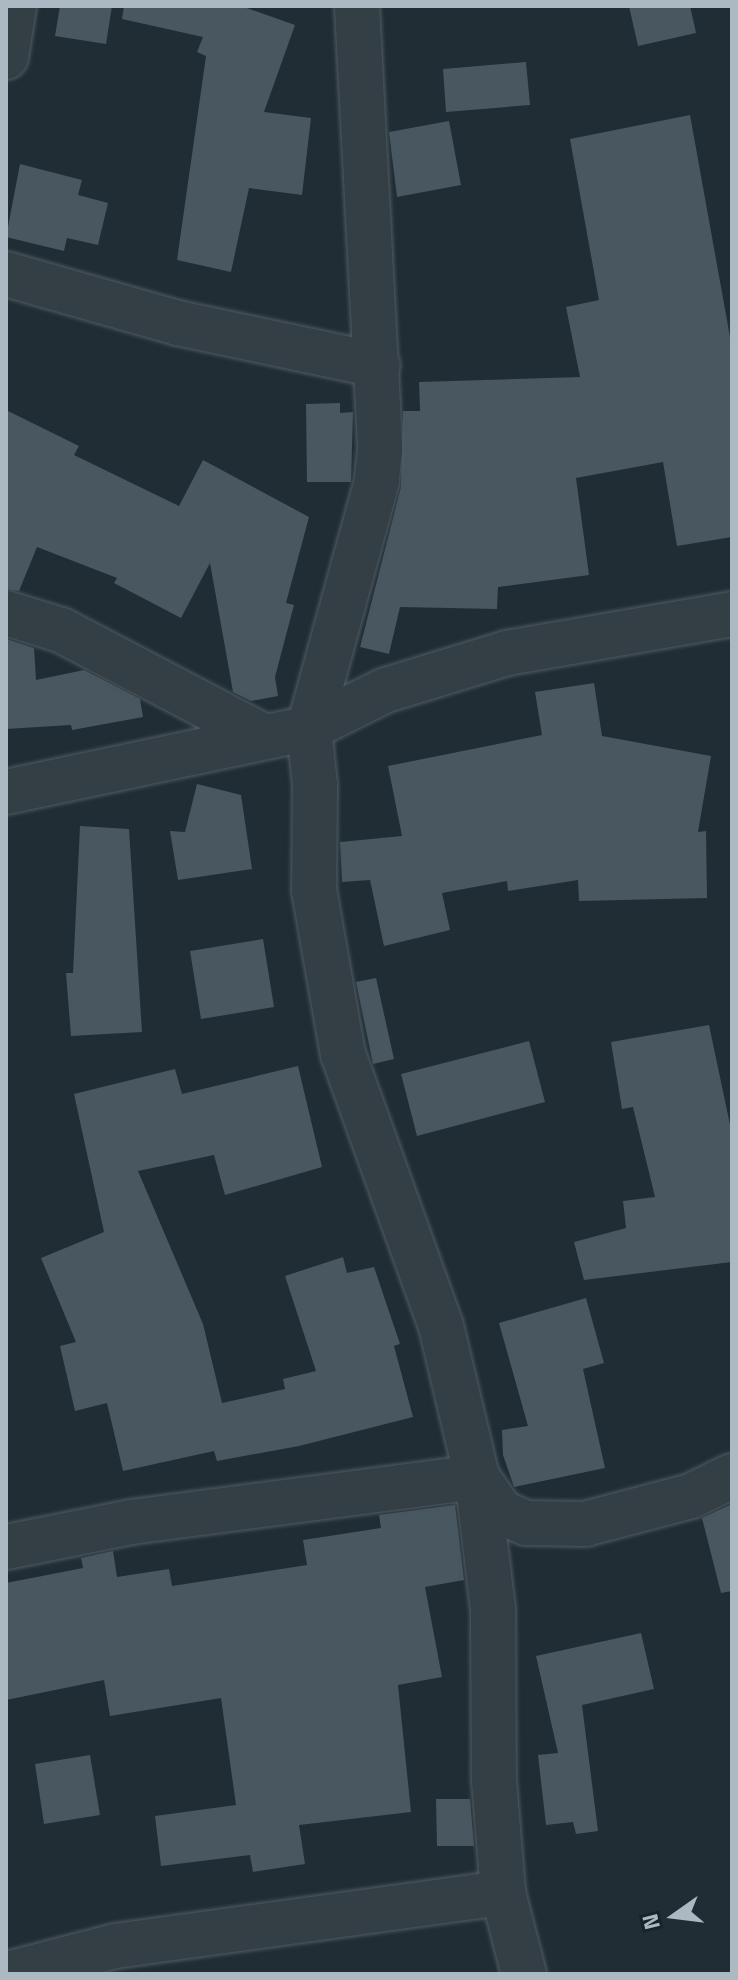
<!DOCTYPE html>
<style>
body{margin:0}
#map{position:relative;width:738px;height:1980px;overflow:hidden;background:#202d34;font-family:"Titillium Web",sans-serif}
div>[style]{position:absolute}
.building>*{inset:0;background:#485760}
.roads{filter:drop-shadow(0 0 2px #505c63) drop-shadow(0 0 2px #505c63)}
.minor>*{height:44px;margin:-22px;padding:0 22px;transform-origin:22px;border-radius:22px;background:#333e45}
span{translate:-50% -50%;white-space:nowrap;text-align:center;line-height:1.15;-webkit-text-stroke:8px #192329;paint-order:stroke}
.frame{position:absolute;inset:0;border:8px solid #adb9c2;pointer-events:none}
.north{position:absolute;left:634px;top:1876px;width:80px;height:80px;-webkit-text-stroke:6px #192329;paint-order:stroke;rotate:256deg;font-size:22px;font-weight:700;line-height:32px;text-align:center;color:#adb9c2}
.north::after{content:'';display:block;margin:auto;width:28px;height:36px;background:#adb9c2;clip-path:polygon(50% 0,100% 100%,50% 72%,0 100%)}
</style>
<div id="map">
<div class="building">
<i style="clip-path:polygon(60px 6px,112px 6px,106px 44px,55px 36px)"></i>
<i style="clip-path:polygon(124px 6px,241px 6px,295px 25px,264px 112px,311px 118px,302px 195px,249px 188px,231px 272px,177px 260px,206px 56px,197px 52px,203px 37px,122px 19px)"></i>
<i style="clip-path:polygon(629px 6px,690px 6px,696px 33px,638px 46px)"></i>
<i style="clip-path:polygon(526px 62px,530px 105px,446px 112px,443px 69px)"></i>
<i style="clip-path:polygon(690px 115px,732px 348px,732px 537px,677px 546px,663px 462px,576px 478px,589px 575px,498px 587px,497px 609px,400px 607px,389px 654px,360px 647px,401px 487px,403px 411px,420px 411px,419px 382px,580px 377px,566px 307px,599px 300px,570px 139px)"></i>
<i style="clip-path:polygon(449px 121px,461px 185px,397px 197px,389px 132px)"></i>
<i style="clip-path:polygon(20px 164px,82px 180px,78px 195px,108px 203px,98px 245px,67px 238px,64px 251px,6px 237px)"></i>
<i style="clip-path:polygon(340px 403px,340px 413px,353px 412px,351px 482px,307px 482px,306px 404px)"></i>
<i style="clip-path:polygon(6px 410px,79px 446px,74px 455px,179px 506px,203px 460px,309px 517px,286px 603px,294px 605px,275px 677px,278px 696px,251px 701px,233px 692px,210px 563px,181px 618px,114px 583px,117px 578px,37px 547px,19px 591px,6px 589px)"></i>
<i style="clip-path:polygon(6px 639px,34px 648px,36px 680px,84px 670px,140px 699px,143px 717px,72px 730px,71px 725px,6px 729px)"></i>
<i style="clip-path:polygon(594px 683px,602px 736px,711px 756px,698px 832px,706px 831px,707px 898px,579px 901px,578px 880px,508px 891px,507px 881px,442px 893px,450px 930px,384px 946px,370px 880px,342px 882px,340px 842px,402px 836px,388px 766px,542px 735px,535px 692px)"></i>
<i style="clip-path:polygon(197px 784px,241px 795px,252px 869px,178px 880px,170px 831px,185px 832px)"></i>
<i style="clip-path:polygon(80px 826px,129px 829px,142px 1032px,71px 1036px,66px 973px,73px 973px)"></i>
<i style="clip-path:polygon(263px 939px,274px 1007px,201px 1019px,190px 951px)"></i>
<i style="clip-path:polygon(376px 978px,394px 1059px,373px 1064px,356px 982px)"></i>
<i style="clip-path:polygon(709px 1025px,732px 1134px,732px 1262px,584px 1280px,574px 1242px,626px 1228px,623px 1201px,655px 1197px,633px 1107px,622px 1109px,611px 1042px)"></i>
<i style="clip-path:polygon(529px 1041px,545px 1102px,417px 1136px,401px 1074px)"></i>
<i style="clip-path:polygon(298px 1066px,322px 1167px,225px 1195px,214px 1155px,138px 1171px,203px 1324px,222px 1403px,285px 1389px,283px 1379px,316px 1371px,285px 1276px,343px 1257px,347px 1273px,374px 1267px,400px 1344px,394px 1346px,413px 1417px,299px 1446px,217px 1461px,214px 1451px,123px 1471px,107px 1403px,75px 1411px,60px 1346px,76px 1342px,41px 1258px,104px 1232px,74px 1094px,175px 1069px,182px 1094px)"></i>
<i style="clip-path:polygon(586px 1298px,604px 1363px,583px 1369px,605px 1468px,514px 1487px,503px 1455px,502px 1430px,528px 1426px,499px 1323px)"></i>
<i style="clip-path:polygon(732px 1504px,732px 1591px,721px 1593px,702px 1518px)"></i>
<i style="clip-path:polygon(455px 1505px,464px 1580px,425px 1587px,442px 1677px,398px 1685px,411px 1812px,299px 1825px,305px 1864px,253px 1872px,250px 1855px,161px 1866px,155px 1816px,236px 1805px,221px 1698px,110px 1716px,104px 1680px,6px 1700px,6px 1583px,83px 1568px,81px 1558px,113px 1551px,117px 1577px,169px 1569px,172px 1586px,307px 1565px,303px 1540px,381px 1528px,379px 1515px)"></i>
<i style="clip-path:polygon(641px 1633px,654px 1689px,582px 1705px,598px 1831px,576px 1834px,573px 1822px,546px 1825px,538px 1755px,558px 1753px,536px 1656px)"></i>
<i style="clip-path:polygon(90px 1755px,100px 1815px,44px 1824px,35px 1764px)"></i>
<i style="clip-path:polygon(436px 1799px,470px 1799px,474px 1846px,437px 1846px)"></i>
</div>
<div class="roads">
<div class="minor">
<i style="left:357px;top:6px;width:445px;rotate:87deg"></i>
<i style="left:380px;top:450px;width:31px;rotate:96deg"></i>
<i style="left:377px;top:481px;width:256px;rotate:105.4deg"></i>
<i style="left:309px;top:728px;width:57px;rotate:84deg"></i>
<i style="left:315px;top:785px;width:105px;rotate:90.5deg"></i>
<i style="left:314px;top:890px;width:167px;rotate:80deg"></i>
<i style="left:343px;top:1054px;width:289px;rotate:70.2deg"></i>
<i style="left:441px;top:1326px;width:155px;rotate:76.6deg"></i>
<i style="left:477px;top:1477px;width:133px;rotate:83.1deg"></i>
<i style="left:493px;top:1609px;width:171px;rotate:89.7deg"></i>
<i style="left:494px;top:1780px;width:113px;rotate:85.4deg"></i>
<i style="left:503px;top:1893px;width:84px;rotate:75.5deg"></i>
<i style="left:6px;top:57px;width:52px;rotate:-81.1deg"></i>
<i style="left:6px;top:274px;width:179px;rotate:15.9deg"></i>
<i style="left:178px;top:323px;width:204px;rotate:11.9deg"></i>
<i style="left:6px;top:613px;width:58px;rotate:17.2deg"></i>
<i style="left:61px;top:630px;width:230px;rotate:27.7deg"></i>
<i style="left:6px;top:792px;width:310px;rotate:-11.9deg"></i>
<i style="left:309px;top:728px;width:86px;rotate:-26.3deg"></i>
<i style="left:386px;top:690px;width:127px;rotate:-17deg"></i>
<i style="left:507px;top:653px;width:228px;rotate:-9.8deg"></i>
<i style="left:6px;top:1547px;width:127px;rotate:-11.3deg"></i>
<i style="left:131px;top:1522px;width:349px;rotate:-7.4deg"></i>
<i style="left:477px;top:1477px;width:42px;rotate:55.6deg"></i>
<i style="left:501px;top:1512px;width:27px;rotate:24deg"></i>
<i style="left:526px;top:1523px;width:59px;rotate:1deg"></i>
<i style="left:585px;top:1524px;width:110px;rotate:-14.8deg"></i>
<i style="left:691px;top:1496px;width:46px;rotate:-26deg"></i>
<i style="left:7px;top:1974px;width:112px;rotate:-14.5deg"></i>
<i style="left:115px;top:1946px;width:392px;rotate:-7.8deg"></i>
</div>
</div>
<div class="frame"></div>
<div class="north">N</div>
</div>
